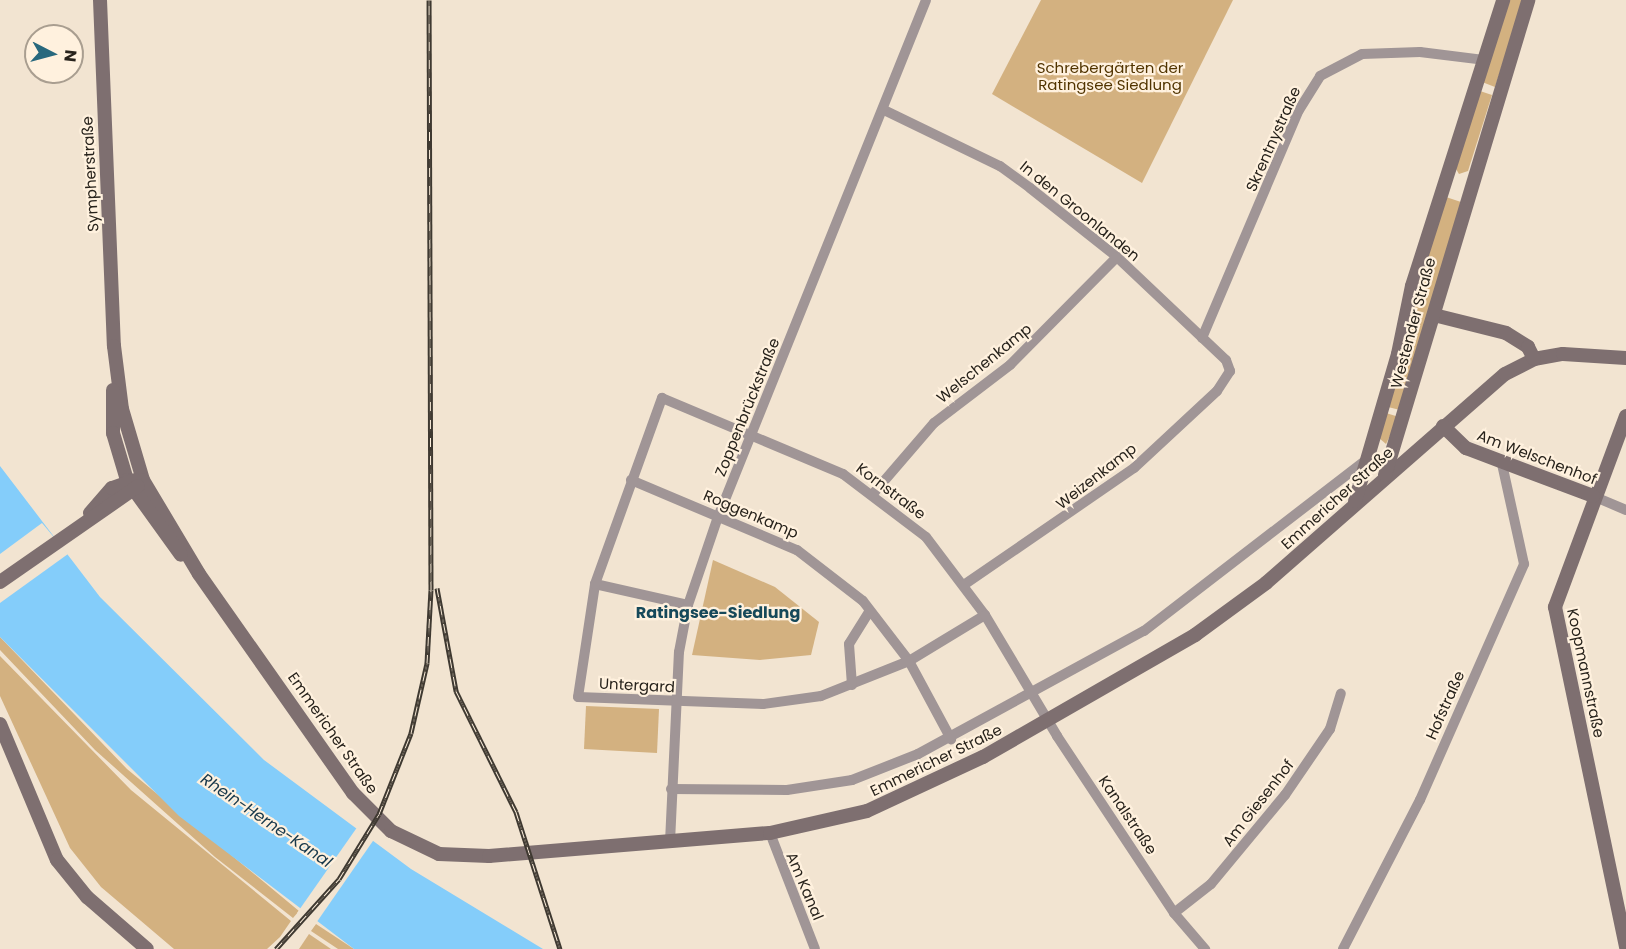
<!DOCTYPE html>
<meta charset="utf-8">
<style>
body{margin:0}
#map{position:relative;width:1626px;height:949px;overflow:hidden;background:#f2e4d1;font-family:Poppins,sans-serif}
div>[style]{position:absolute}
.green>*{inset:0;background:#d3b180}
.water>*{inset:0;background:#84cdfa}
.pier>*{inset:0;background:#f2e4d1}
.street>*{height:10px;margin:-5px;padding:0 5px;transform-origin:5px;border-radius:5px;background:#a09596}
.secondary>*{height:14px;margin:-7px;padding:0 7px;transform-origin:7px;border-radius:7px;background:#7e6f70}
.rail>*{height:5px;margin-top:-2.5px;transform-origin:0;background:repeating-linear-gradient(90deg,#fff1de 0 9px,#3f3931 0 18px);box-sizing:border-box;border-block:2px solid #3f3931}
span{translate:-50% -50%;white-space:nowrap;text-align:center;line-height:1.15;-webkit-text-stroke:4.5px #fff1de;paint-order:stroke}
.park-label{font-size:15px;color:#513400}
.street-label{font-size:15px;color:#27221b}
.neighbourhood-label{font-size:16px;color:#16495a;font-weight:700}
.water-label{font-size:16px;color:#17384b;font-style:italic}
.north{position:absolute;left:24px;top:24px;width:60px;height:60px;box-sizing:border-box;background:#fff1de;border:2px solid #a99e90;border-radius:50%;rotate:96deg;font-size:16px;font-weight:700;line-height:24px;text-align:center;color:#27221b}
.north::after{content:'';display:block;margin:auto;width:21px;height:27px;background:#28687d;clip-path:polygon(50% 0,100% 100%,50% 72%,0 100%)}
</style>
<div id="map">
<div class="green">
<i style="clip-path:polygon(1041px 0,1233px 0,1142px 183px,992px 94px)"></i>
<i style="clip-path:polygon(1508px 0,1523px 0,1495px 87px,1482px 82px)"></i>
<i style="clip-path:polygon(1480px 91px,1492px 95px,1468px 171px,1459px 174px,1456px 169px)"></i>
<i style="clip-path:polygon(1443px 196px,1461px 202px,1400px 410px,1388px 407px)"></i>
<i style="clip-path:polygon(1386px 413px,1399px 417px,1386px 444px,1379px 438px)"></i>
<i style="clip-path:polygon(713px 560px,775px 587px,819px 622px,811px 655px,760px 660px,692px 655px)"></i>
<i style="clip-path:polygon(0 637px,127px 769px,299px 911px,293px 918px,215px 857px,95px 750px,0 650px)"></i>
<i style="clip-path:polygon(0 656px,131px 790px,291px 921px,280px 937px,267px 949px,174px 949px,101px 887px,70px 848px,0 696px)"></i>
<i style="clip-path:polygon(586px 706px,659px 709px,657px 753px,584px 749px)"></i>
<i style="clip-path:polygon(316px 924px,354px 949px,338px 949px,311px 931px)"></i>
<i style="clip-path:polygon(309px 934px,331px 949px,299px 949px)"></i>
</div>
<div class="water">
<i style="clip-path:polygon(0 466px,100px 597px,264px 760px,411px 869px,543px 949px,354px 949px,179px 816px,0 637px)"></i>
</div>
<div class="pier">
<i style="clip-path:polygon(42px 523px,68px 554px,0 603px,0 554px)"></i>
<i style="clip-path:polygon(358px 826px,375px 838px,314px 926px,297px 913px)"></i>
</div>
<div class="street">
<i style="left:884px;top:110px;width:129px;rotate:25.8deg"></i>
<i style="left:1000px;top:166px;width:37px;rotate:36deg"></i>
<i style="left:1030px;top:188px;width:111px;rotate:38.4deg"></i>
<i style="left:1117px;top:257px;width:150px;rotate:43.4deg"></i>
<i style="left:1226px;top:360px;width:12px;rotate:70deg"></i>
<i style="left:1230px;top:371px;width:24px;rotate:123deg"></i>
<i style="left:1217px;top:391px;width:113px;rotate:137.1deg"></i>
<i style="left:1134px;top:468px;width:206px;rotate:145.5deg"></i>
<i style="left:1202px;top:338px;width:248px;rotate:-67deg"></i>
<i style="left:1299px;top:110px;width:40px;rotate:-58deg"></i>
<i style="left:1320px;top:76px;width:47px;rotate:-27.6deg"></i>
<i style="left:1362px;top:54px;width:58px;rotate:-2deg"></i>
<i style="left:1420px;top:52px;width:64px;rotate:7.1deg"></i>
<i style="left:631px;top:480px;width:180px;rotate:22.9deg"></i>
<i style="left:797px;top:550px;width:83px;rotate:37.7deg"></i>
<i style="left:863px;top:601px;width:76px;rotate:52.5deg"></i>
<i style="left:909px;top:661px;width:89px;rotate:61.7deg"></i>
<i style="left:872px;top:495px;width:95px;rotate:-49.3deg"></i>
<i style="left:934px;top:423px;width:96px;rotate:-37.3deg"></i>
<i style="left:1010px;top:365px;width:152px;rotate:-45.3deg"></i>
<i style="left:1593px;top:496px;width:36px;rotate:23deg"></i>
<i style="left:595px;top:584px;width:95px;rotate:12.7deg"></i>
<i style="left:985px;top:615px;width:89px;rotate:148.8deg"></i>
<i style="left:909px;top:661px;width:95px;rotate:158.3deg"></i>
<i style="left:821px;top:696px;width:59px;rotate:172.1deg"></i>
<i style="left:763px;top:704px;width:185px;rotate:-177.8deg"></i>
<i style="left:578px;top:697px;width:114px;rotate:-81.4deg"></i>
<i style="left:595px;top:584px;width:198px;rotate:-70.2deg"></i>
<i style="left:662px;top:398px;width:196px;rotate:22.8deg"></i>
<i style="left:843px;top:474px;width:104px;rotate:37.2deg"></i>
<i style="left:926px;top:537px;width:98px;rotate:52.9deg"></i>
<i style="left:985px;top:615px;width:141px;rotate:59.2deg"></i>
<i style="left:1057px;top:736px;width:212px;rotate:56.5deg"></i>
<i style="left:1174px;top:913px;width:48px;rotate:49.3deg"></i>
<i style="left:852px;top:685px;width:41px;rotate:-94.2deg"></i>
<i style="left:849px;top:644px;width:39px;rotate:-58deg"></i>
<i style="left:671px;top:789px;width:116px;rotate:0.5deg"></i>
<i style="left:787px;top:790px;width:66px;rotate:-8.7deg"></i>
<i style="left:852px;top:780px;width:71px;rotate:-21.5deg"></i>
<i style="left:918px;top:754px;width:257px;rotate:-28.6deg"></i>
<i style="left:1144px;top:631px;width:282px;rotate:-37.6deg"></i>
<i style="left:770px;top:833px;width:124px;rotate:68.8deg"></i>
<i style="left:670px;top:842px;width:190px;rotate:-87.3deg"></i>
<i style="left:679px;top:652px;width:48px;rotate:-79.2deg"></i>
<i style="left:688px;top:605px;width:93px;rotate:-71.2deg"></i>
<i style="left:718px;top:517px;width:557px;rotate:-68.08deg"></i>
<i style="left:1174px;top:913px;width:47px;rotate:-38.1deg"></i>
<i style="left:1211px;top:884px;width:116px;rotate:-50.3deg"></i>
<i style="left:1285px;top:795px;width:80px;rotate:-55.7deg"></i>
<i style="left:1330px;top:729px;width:37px;rotate:-73deg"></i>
<i style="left:1343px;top:949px;width:168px;rotate:-62.7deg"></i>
<i style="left:1420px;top:800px;width:258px;rotate:-66.2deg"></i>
<i style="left:1524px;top:564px;width:102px;rotate:-102.4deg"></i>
</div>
<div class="secondary">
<i style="left:100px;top:0;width:346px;rotate:87.7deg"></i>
<i style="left:114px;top:346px;width:64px;rotate:82.8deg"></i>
<i style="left:122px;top:409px;width:74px;rotate:73.5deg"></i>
<i style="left:143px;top:480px;width:109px;rotate:59.2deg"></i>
<i style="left:199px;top:574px;width:268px;rotate:54.9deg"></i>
<i style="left:353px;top:793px;width:54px;rotate:45deg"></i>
<i style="left:391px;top:831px;width:53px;rotate:25.6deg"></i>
<i style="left:439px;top:854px;width:50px;rotate:2.3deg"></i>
<i style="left:489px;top:856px;width:282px;rotate:-4.7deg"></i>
<i style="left:770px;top:833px;width:99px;rotate:-12.8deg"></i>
<i style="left:867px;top:811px;width:128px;rotate:-25deg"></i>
<i style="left:983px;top:757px;width:245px;rotate:-29.9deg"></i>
<i style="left:1195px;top:635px;width:88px;rotate:-36.2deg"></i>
<i style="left:1266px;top:583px;width:317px;rotate:-41.2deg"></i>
<i style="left:1505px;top:374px;width:33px;rotate:-27deg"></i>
<i style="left:1534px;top:359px;width:29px;rotate:-10deg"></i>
<i style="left:1563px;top:354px;width:63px;rotate:3.6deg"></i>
<i style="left:1434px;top:315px;width:74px;rotate:14deg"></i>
<i style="left:1506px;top:333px;width:26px;rotate:32deg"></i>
<i style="left:1528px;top:347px;width:13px;rotate:63deg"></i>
<i style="left:113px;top:390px;width:43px;rotate:90deg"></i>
<i style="left:113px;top:433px;width:49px;rotate:73.4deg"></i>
<i style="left:127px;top:480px;width:92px;rotate:54.2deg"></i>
<i style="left:1626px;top:416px;width:204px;rotate:110.4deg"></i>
<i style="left:1555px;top:607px;width:347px;rotate:78.2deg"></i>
<i style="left:1443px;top:426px;width:32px;rotate:44deg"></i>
<i style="left:1466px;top:448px;width:136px;rotate:20.7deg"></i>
<i style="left:1385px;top:475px;width:496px;rotate:-73.2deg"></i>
<i style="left:1355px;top:501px;width:153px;rotate:-73.7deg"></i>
<i style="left:1398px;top:354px;width:69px;rotate:-78.4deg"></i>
<i style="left:1412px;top:286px;width:300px;rotate:-72.3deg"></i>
<i style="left:90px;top:513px;width:33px;rotate:-49deg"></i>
<i style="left:112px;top:488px;width:24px;rotate:-19deg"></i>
<i style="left:0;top:582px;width:168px;rotate:-34.8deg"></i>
<i style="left:0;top:724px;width:147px;rotate:67.3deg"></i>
<i style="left:57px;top:860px;width:48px;rotate:51deg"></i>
<i style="left:87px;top:897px;width:79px;rotate:40.9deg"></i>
</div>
<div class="rail">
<i style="left:437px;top:588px;width:105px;rotate:79.5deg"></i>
<i style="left:456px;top:691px;width:135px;rotate:63.6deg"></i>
<i style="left:516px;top:812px;width:144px;rotate:72.2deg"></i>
<i style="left:276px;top:949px;width:94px;rotate:-48deg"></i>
<i style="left:339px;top:879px;width:76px;rotate:-58.4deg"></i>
<i style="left:379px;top:814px;width:87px;rotate:-68.4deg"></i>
<i style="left:411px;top:733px;width:72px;rotate:-77.1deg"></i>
<i style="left:427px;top:663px;width:73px;rotate:-86.9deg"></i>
<i style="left:431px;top:590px;width:590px;rotate:-90.19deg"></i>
</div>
<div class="park-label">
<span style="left:1110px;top:76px">Schrebergärten der<br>Ratingsee Siedlung</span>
</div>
<div class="street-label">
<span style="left:1273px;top:139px;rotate:-66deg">Skrentnystraße</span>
<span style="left:90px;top:174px;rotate:-93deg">Sympherstraße</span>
<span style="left:1080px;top:211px;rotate:39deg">In den Groonlanden</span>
<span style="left:1413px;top:323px;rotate:-75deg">Westender Straße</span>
<span style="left:984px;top:363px;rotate:-39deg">Welschenkamp</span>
<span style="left:747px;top:407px;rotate:-68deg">Zoppenbrückstraße</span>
<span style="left:1537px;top:457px;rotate:21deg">Am Welschenhof</span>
<span style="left:1096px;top:476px;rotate:-38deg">Weizenkamp</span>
<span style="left:891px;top:491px;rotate:37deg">Kornstraße</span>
<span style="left:1337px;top:498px;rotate:-42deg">Emmericher Straße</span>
<span style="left:751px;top:514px;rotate:23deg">Roggenkamp</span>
<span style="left:1586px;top:673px;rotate:78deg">Koopmannstraße</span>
<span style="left:637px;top:685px;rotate:3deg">Untergard</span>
<span style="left:1445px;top:705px;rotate:-66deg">Hofstraße</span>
<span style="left:333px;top:733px;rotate:55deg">Emmericher Straße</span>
<span style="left:936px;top:760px;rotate:-26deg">Emmericher Straße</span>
<span style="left:1258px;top:803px;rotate:-52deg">Am Giesenhof</span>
<span style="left:1128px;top:815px;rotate:56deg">Kanalstraße</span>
<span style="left:805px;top:886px;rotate:67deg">Am Kanal</span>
</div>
<div class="neighbourhood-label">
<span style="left:718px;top:613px">Ratingsee-Siedlung</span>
</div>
<div class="water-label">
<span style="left:266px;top:821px;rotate:34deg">Rhein-Herne-Kanal</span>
</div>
<div class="north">N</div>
</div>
